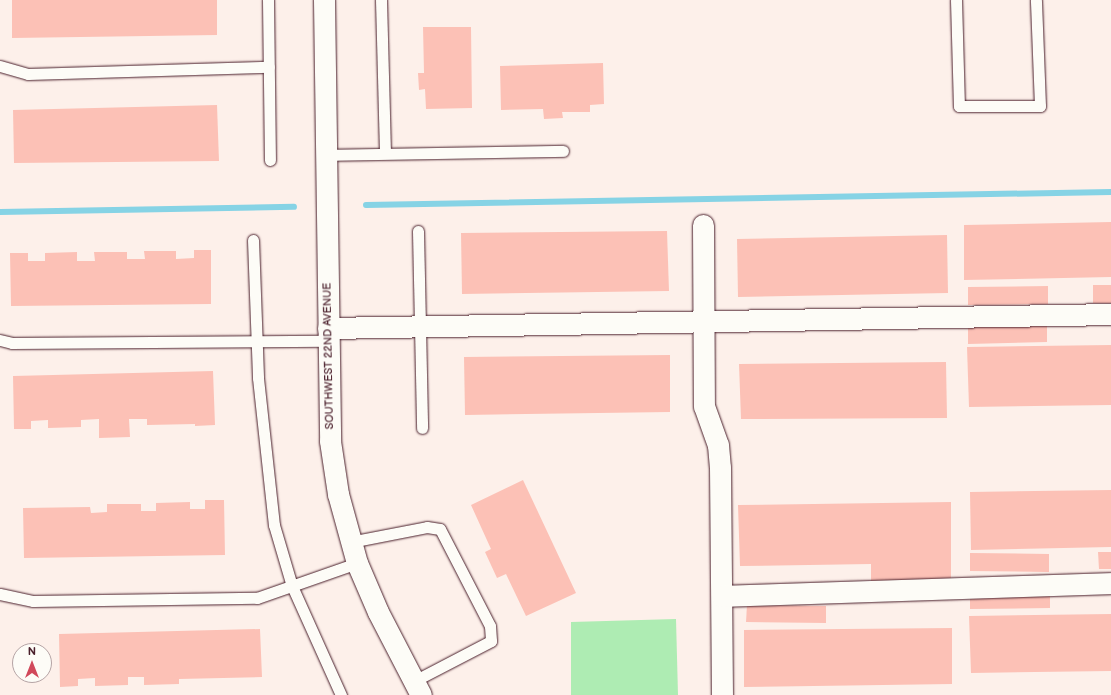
<!DOCTYPE html>
<style>
body{margin:0}
#map{position:relative;width:1111px;height:695px;overflow:hidden;background:#fdf0ea;font-family:"Balsamiq Sans",sans-serif}
div>[style]{position:absolute}
.green>*{inset:0;background:#aeecb3}
.stream>*{height:6px;margin:-3px;padding:0 3px;transform-origin:3px;border-radius:3px;background:#86d3e5}
.building>*{inset:0;background:#fcc1b6}
.roads{filter:drop-shadow(0 0 1px #4a1f2b) drop-shadow(0 0 1px #4a1f2b)}
.lane>*{height:11px;margin:-5.5px;padding:0 5.5px;transform-origin:5.5px;border-radius:5.5px;background:#fdfcf7}
.street>*{height:21px;margin:-10.5px;padding:0 10.5px;transform-origin:10.5px;border-radius:10.5px;background:#fdfcf7}
span{translate:-50% -50%;white-space:nowrap;text-align:center;line-height:1.15;-webkit-text-stroke:3px #fdfcf7;paint-order:stroke}
.street-label{font-size:11px;color:#4a1f2b}
.north{position:absolute;left:12px;top:643px;width:40px;height:40px;box-sizing:border-box;background:#fdfcf7;border:1px solid #b5a4a5;border-radius:50%;rotate:0deg;font-size:11px;font-weight:700;line-height:16px;text-align:center;color:#4a1f2b}
.north::after{content:'';display:block;margin:auto;width:14px;height:18px;background:#d1495b;clip-path:polygon(50% 0,100% 100%,50% 72%,0 100%)}
</style>
<div id="map">
<div class="green">
<i style="clip-path:polygon(676px 619px,678px 695px,571px 695px,571px 622px)"></i>
</div>
<div class="stream">
<i style="left:366px;top:205px;width:745px;rotate:-1deg"></i>
<i style="left:0;top:212px;width:294px;rotate:-1deg"></i>
</div>
<div class="building">
<i style="clip-path:polygon(12px 0,217px 0,217px 35px,12px 38px)"></i>
<i style="clip-path:polygon(423px 27px,471px 27px,472px 108px,426px 109px,425px 89px,419px 90px,418px 73px,424px 73px)"></i>
<i style="clip-path:polygon(603px 63px,604px 104px,590px 105px,590px 112px,562px 112px,563px 118px,544px 119px,543px 109px,501px 110px,500px 66px)"></i>
<i style="clip-path:polygon(217px 105px,219px 161px,14px 163px,13px 110px)"></i>
<i style="clip-path:polygon(1111px 222px,1111px 277px,964px 280px,964px 225px)"></i>
<i style="clip-path:polygon(667px 231px,669px 291px,462px 294px,461px 233px)"></i>
<i style="clip-path:polygon(947px 235px,948px 293px,738px 297px,737px 239px)"></i>
<i style="clip-path:polygon(194px 250px,211px 250px,211px 304px,11px 306px,10px 253px,28px 253px,28px 261px,45px 261px,45px 253px,77px 252px,77px 261px,95px 261px,94px 252px,127px 252px,127px 259px,145px 259px,144px 251px,176px 251px,176px 259px,194px 258px)"></i>
<i style="clip-path:polygon(1093px 285px,1111px 285px,1111px 303px,1093px 303px)"></i>
<i style="clip-path:polygon(1048px 286px,1048px 304px,968px 305px,968px 287px)"></i>
<i style="clip-path:polygon(1047px 325px,1047px 342px,968px 344px,968px 326px)"></i>
<i style="clip-path:polygon(1111px 345px,1111px 405px,969px 407px,967px 347px)"></i>
<i style="clip-path:polygon(670px 355px,670px 412px,465px 415px,464px 357px)"></i>
<i style="clip-path:polygon(946px 362px,947px 418px,741px 419px,739px 364px)"></i>
<i style="clip-path:polygon(213px 371px,215px 425px,195px 426px,195px 424px,147px 425px,147px 419px,129px 419px,130px 437px,99px 438px,99px 419px,81px 420px,81px 427px,48px 428px,48px 420px,31px 421px,31px 429px,14px 429px,13px 376px)"></i>
<i style="clip-path:polygon(523px 480px,576px 593px,526px 616px,506px 574px,497px 578px,485px 552px,491px 549px,471px 505px)"></i>
<i style="clip-path:polygon(1111px 490px,1111px 547px,971px 550px,970px 492px)"></i>
<i style="clip-path:polygon(205px 500px,224px 500px,225px 555px,24px 558px,23px 508px,90px 507px,91px 513px,107px 512px,107px 504px,141px 504px,141px 511px,156px 511px,156px 503px,190px 502px,190px 509px,205px 509px)"></i>
<i style="clip-path:polygon(951px 502px,951px 581px,871px 582px,871px 564px,740px 566px,738px 505px)"></i>
<i style="clip-path:polygon(1098px 552px,1111px 552px,1111px 569px,1099px 569px)"></i>
<i style="clip-path:polygon(970px 553px,1049px 554px,1049px 572px,970px 571px)"></i>
<i style="clip-path:polygon(1050px 591px,1050px 608px,970px 609px,970px 592px)"></i>
<i style="clip-path:polygon(747px 605px,826px 606px,826px 623px,746px 622px)"></i>
<i style="clip-path:polygon(1111px 614px,1111px 671px,971px 673px,969px 616px)"></i>
<i style="clip-path:polygon(952px 628px,952px 684px,744px 687px,744px 630px)"></i>
<i style="clip-path:polygon(260px 629px,262px 677px,179px 679px,179px 684px,144px 685px,144px 677px,128px 677px,128px 685px,95px 686px,95px 678px,78px 679px,78px 686px,60px 687px,59px 634px)"></i>
</div>
<div class="roads">
<div class="lane">
<i style="left:268px;top:0;width:160px;rotate:89.3deg"></i>
<i style="left:381px;top:0;width:153px;rotate:88.5deg"></i>
<i style="left:956px;top:0;width:106px;rotate:88.4deg"></i>
<i style="left:959px;top:106px;width:81px"></i>
<i style="left:1040px;top:106px;width:106px;rotate:-92.2deg"></i>
<i style="left:0;top:66px;width:29px;rotate:16deg"></i>
<i style="left:28px;top:74px;width:241px;rotate:-1.7deg"></i>
<i style="left:325px;top:155px;width:238px;rotate:-1deg"></i>
<i style="left:418px;top:231px;width:197px;rotate:88.8deg"></i>
<i style="left:253px;top:240px;width:138px;rotate:87.9deg"></i>
<i style="left:258px;top:378px;width:148px;rotate:83.8deg"></i>
<i style="left:274px;top:525px;width:64px;rotate:73.6deg"></i>
<i style="left:292px;top:586px;width:120px;rotate:65.8deg"></i>
<i style="left:0;top:340px;width:12px;rotate:14deg"></i>
<i style="left:12px;top:343px;width:316px;rotate:-0.4deg"></i>
<i style="left:350px;top:542px;width:78px;rotate:-11deg"></i>
<i style="left:427px;top:527px;width:13px;rotate:9deg"></i>
<i style="left:440px;top:529px;width:109px;rotate:62.7deg"></i>
<i style="left:490px;top:626px;width:15px;rotate:86deg"></i>
<i style="left:491px;top:641px;width:87px;rotate:152.5deg"></i>
<i style="left:0;top:594px;width:34px;rotate:12deg"></i>
<i style="left:33px;top:601px;width:224px;rotate:-0.8deg"></i>
<i style="left:257px;top:598px;width:106px;rotate:-19.3deg"></i>
</div>
<div class="street">
<i style="left:324px;top:0;width:441px;rotate:89.2deg"></i>
<i style="left:330px;top:441px;width:54px;rotate:81.4deg"></i>
<i style="left:338px;top:494px;width:72px;rotate:74.6deg"></i>
<i style="left:357px;top:563px;width:53px;rotate:66.8deg"></i>
<i style="left:378px;top:612px;width:93px;rotate:62.6deg"></i>
<i style="left:703px;top:225px;width:181px;rotate:89.7deg"></i>
<i style="left:704px;top:406px;width:41px;rotate:70.3deg"></i>
<i style="left:718px;top:445px;width:22px;rotate:85deg"></i>
<i style="left:720px;top:467px;width:228px;rotate:89.5deg"></i>
<i style="left:328px;top:328px;width:783px;rotate:-1.02deg"></i>
<i style="left:722px;top:596px;width:389px;rotate:-1.9deg"></i>
</div>
</div>
<div class="street-label">
<span style="left:329px;top:356px;rotate:-91deg">SOUTHWEST 22ND AVENUE</span>
</div>
<div class="north">N</div>
</div>
